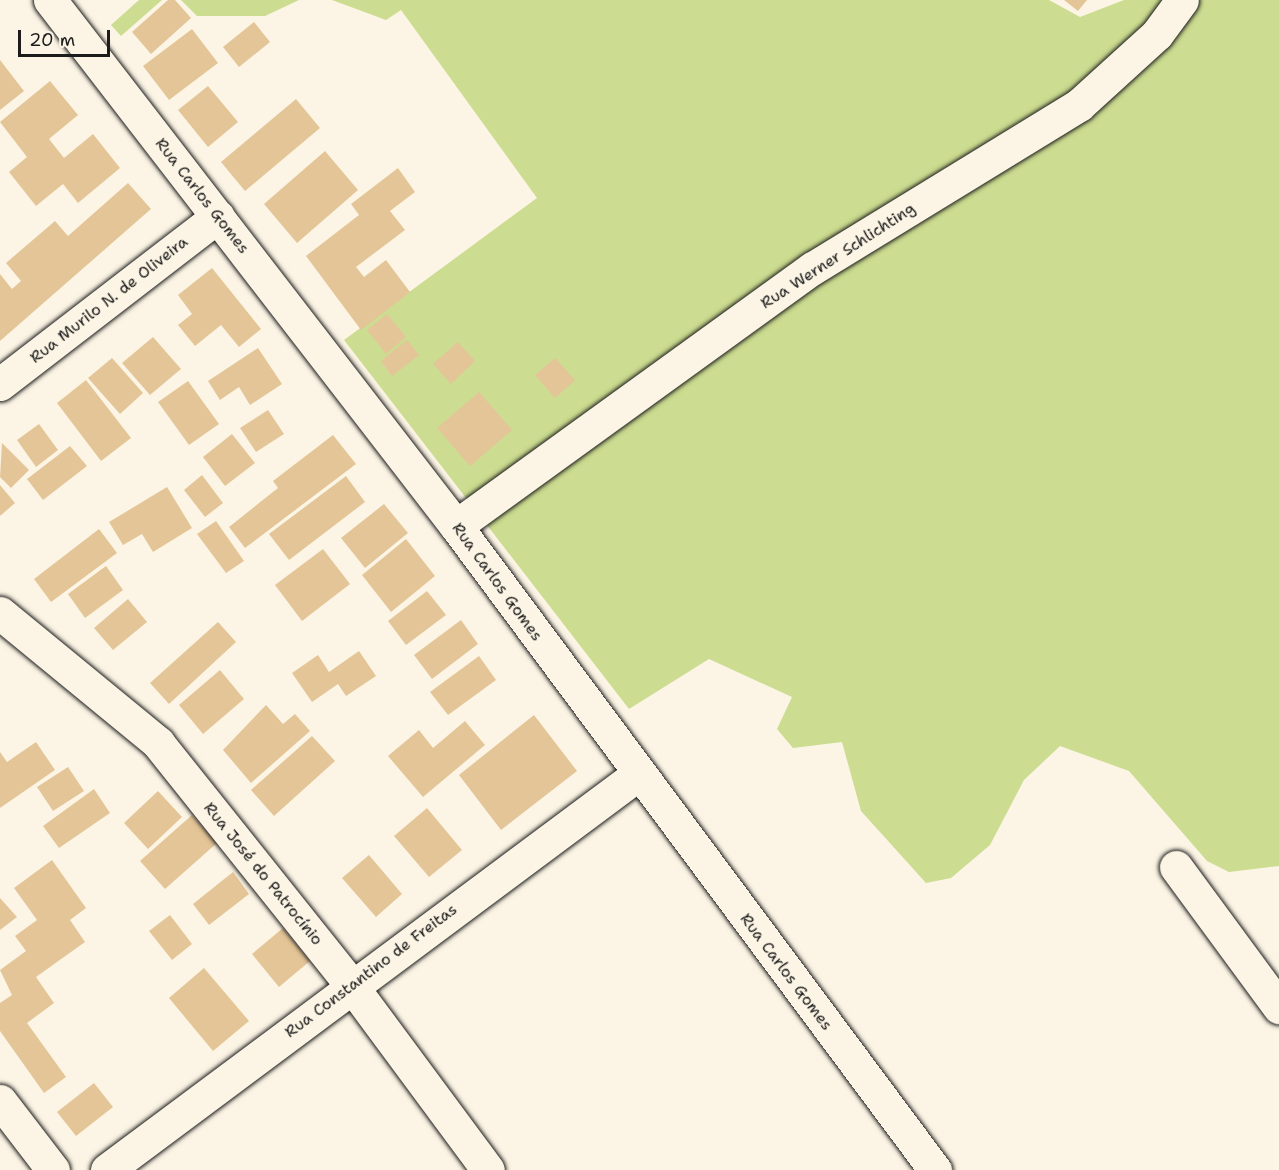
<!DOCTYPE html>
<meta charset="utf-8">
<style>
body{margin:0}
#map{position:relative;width:1279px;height:1170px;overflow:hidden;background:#fcf5e5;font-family:"Shantell Sans",sans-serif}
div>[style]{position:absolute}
.green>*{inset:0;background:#ccdc90}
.building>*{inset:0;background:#e4c597}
.roads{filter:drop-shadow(0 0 2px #1c1c1c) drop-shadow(0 0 2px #1c1c1c)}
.street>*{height:33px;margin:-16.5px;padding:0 16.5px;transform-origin:16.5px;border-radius:16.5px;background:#fcf5e5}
span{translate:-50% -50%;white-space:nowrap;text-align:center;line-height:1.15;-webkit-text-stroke:4.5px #fcf5e5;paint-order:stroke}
.street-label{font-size:16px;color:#1c1c1c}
.scale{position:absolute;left:18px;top:30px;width:92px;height:27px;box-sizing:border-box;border:3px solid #1c1c1c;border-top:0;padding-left:8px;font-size:18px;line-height:21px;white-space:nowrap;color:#1c1c1c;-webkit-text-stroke:4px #fcf5e5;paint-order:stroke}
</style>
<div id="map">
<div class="green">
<i style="clip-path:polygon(139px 0,162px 0,121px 36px,111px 25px)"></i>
<i style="clip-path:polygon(181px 0,299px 0,265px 16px,197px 16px)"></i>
<i style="clip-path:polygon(332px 0,1049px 0,1080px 17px,1124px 0,1279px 0,1279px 866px,1229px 872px,1207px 861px,1129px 771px,1060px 746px,1024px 780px,990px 845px,951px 878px,926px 883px,861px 811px,842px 742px,793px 748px,777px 729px,792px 697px,709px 659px,629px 709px,344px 340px,537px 198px,401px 10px,386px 20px)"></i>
</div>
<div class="building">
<i style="clip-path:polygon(168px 0,175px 0,191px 18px,151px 54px,132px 32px)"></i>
<i style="clip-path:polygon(1064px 0,1087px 0,1078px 11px)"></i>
<i style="clip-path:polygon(254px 22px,270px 42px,239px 67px,223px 47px)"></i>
<i style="clip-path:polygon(192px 29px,218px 63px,169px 100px,143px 66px)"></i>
<i style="clip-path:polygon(0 60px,24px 91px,0 110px)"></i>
<i style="clip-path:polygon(50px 81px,78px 115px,49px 139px,64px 158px,93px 134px,120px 168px,78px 203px,63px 184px,36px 206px,9px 172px,27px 157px,0 122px)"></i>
<i style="clip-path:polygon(208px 86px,238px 122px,208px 147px,178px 110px)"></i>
<i style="clip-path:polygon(296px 99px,320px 128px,245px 191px,221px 162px)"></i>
<i style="clip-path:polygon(325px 151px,358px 190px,297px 243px,264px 204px)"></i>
<i style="clip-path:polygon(398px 168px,415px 192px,390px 211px,405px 230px,356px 267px,364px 277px,386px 260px,410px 292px,361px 330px,306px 256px,359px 215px,351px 204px)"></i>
<i style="clip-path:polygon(128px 183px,151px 209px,0 341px,0 274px,12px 289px,21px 281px,6px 263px,55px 221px,68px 236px)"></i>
<i style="clip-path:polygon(212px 268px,261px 329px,239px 347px,221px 325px,195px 346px,178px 325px,192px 314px,178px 295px)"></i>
<i style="clip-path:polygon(387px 314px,406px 337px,386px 354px,367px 330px)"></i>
<i style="clip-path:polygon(153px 337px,181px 369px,150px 395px,122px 363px)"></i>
<i style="clip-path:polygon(407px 340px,419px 355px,392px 376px,381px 361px)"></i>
<i style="clip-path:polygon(458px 342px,475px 361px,451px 384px,433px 364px)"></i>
<i style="clip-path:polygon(258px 348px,282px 384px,250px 405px,239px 387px,220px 400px,208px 381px)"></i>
<i style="clip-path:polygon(112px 358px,143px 393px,120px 414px,88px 378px)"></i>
<i style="clip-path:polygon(555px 358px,575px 380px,555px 398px,535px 375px)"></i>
<i style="clip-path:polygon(86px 380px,131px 438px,101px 461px,57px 403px)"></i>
<i style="clip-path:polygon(188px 381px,219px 424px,189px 445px,158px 402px)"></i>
<i style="clip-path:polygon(479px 392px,512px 430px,470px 466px,437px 428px)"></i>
<i style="clip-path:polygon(268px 410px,284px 434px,256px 452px,240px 428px)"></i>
<i style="clip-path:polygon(39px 424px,58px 450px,36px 467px,17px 440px)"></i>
<i style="clip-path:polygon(232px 434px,255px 463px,225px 486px,203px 457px)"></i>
<i style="clip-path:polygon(333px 435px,356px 464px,245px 548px,229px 527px,278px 488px,273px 481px)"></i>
<i style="clip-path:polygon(2px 443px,29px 470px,11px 488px,0 477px)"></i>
<i style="clip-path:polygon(70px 446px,87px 466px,43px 500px,27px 479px)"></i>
<i style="clip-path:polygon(202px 475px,223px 503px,205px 517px,184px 490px)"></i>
<i style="clip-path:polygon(346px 476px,365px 502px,289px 560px,269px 534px)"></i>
<i style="clip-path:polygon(0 485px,15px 503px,0 516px)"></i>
<i style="clip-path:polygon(167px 487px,192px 528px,153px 552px,142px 534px,123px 545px,109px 522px)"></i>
<i style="clip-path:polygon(384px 504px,408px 533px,365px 568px,341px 538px)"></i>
<i style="clip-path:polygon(216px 521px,244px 561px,226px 573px,197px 534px)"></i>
<i style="clip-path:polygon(99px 529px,117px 553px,51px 602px,34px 579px)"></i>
<i style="clip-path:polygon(406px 539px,435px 576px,391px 612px,362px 575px)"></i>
<i style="clip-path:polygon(323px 549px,350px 584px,302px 621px,275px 585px)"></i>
<i style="clip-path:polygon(106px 566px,123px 590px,85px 618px,68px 594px)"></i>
<i style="clip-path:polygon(427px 591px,446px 615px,406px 645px,388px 621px)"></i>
<i style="clip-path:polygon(128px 599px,147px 622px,113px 650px,94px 628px)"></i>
<i style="clip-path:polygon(461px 620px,478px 644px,432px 679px,414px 655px)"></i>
<i style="clip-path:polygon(218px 622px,236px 642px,169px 704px,150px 683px)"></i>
<i style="clip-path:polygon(359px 651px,376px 676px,346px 696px,338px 684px,312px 702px,292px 673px,318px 655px,329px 672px)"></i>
<i style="clip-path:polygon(479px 656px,496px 680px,448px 715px,430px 692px)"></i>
<i style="clip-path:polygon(220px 670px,244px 699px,203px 734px,179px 705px)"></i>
<i style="clip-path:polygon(266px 705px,283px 724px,295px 714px,310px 731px,251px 783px,223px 750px)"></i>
<i style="clip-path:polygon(534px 715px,577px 771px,501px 830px,459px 775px)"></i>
<i style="clip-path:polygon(465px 721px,485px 745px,423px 797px,388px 756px,419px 730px,433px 748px)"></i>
<i style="clip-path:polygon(312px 736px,335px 761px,274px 816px,251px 790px)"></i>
<i style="clip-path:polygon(36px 742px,55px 770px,0 808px,0 752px,7px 762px)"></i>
<i style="clip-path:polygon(68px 767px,84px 791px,53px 811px,37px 787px)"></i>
<i style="clip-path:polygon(94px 789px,110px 813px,59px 848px,43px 826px)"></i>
<i style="clip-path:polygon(158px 791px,182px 817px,148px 849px,124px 823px)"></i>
<i style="clip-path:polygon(427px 808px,462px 850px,429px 877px,394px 836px)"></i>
<i style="clip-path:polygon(192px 815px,217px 843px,165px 889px,140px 861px)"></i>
<i style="clip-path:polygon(369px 855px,402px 894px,376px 917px,342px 878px)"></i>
<i style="clip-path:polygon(52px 860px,86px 908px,70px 920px,85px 942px,36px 977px,54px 1003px,27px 1023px,66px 1077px,44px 1093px,0 1031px,0 1003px,12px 995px,0 970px,26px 951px,15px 936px,37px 920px,14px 888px)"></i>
<i style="clip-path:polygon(233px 872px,249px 894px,209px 925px,193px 904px)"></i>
<i style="clip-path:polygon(0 898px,17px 917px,0 930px)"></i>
<i style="clip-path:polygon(170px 915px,192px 944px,172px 960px,149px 931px)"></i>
<i style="clip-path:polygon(283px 928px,310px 961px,279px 987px,252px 954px)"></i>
<i style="clip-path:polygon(204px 968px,249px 1021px,213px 1051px,169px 998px)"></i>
<i style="clip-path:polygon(94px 1083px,113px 1107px,76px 1136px,57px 1112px)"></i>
</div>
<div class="roads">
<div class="street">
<i style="left:50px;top:0;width:664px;rotate:52.34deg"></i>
<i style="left:456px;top:526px;width:803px;rotate:53.36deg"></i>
<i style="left:0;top:384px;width:275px;rotate:-37.6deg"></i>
<i style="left:456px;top:526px;width:440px;rotate:-35.9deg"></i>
<i style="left:813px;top:268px;width:312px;rotate:-31.5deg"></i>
<i style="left:1079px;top:105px;width:105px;rotate:-42.3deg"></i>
<i style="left:1157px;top:34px;width:42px;rotate:-53.7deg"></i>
<i style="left:0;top:613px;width:205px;rotate:39.4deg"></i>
<i style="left:158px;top:743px;width:310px;rotate:51.4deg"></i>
<i style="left:351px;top:985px;width:230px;rotate:53.5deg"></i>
<i style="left:1176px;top:867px;width:174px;rotate:53.7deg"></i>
<i style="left:0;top:1101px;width:87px;rotate:52.5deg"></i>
<i style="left:107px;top:1170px;width:661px;rotate:-36.7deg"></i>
</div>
</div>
<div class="street-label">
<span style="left:202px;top:196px;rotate:52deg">Rua Carlos Gomes</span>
<span style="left:838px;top:256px;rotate:-33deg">Rua Werner Schlichting</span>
<span style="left:109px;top:300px;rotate:-38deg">Rua Murilo N. de Oliveira</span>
<span style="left:497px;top:582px;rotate:54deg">Rua Carlos Gomes</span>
<span style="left:263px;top:874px;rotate:51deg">Rua José do Patrocínio</span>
<span style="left:371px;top:971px;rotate:-37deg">Rua Constantino de Freitas</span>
<span style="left:786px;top:972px;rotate:53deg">Rua Carlos Gomes</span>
</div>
<div class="scale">20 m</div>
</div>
